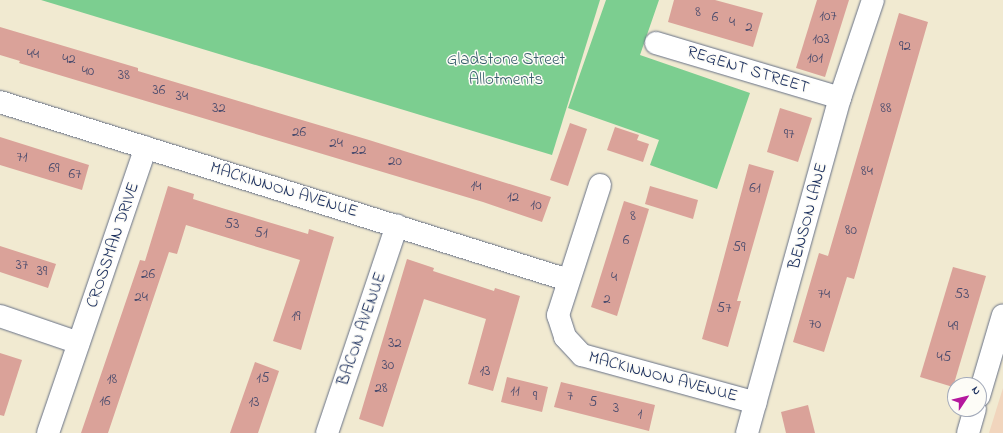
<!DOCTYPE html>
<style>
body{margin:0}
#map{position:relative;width:1003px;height:433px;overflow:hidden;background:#f1ead1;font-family:"Indie Flower",sans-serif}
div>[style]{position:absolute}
.built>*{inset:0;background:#f1d5bd}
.green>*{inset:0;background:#7cce90}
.building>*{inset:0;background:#daa299}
.roads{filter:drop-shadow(0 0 1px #667086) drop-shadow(0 0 1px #667086)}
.street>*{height:22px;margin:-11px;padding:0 11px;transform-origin:11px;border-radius:11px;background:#fff}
span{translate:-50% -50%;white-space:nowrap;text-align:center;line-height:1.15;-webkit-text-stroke:3px #fdfcf7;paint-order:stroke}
.number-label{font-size:15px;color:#4b4c6d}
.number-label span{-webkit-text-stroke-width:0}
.park-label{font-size:17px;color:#385f6d}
.street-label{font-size:17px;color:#1b2f5e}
.north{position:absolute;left:947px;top:377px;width:40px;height:40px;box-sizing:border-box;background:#fdfcf7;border:1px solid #a3aaba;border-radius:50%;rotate:55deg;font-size:11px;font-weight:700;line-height:16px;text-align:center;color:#1b2f5e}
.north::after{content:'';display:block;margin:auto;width:14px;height:18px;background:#b5179e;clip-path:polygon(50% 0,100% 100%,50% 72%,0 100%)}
</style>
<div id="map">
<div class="built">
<i style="clip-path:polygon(1003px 388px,1003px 433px,989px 433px)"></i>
</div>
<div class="green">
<i style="clip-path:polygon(41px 0,600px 0,552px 155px)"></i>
<i style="clip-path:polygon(606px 0,659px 0,640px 55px,750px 93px,717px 189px,650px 165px,659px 140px,568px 108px)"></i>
</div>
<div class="building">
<i style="clip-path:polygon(674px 0,715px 0,763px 13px,753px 47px,668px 22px)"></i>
<i style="clip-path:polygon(817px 0,849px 0,825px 77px,796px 68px)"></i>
<i style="clip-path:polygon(899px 13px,928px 22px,854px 279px,847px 277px,824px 352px,793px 342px,819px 253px,828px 256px)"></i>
<i style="clip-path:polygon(0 27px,138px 68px,138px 71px,369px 140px,551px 197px,542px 222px,483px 202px,19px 63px,20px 61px,0 55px)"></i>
<i style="clip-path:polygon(780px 108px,812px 118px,798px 162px,767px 152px)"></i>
<i style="clip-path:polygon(570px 123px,587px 129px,568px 186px,550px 180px)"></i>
<i style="clip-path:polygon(615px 127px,639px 135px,637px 140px,649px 144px,643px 162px,607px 150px)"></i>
<i style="clip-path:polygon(0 137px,89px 165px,82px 190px,0 165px)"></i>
<i style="clip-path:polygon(749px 164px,774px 171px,737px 301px,741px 301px,728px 347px,702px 339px)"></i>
<i style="clip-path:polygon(168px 186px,194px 194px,193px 199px,222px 208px,308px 234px,309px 229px,334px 237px,301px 350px,273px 341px,300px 260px,186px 225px,177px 254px,169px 252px,108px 433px,81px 433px,140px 260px,145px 261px)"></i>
<i style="clip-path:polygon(650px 186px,698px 200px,693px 219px,645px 204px)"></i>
<i style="clip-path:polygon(624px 201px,649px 209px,617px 316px,591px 307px)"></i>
<i style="clip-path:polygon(0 246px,56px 264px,48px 288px,0 272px)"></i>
<i style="clip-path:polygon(407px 259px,434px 268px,433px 271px,494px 291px,495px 288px,520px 296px,493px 391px,468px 384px,486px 319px,424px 299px,383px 427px,359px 419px)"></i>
<i style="clip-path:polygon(953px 267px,986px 276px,953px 387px,920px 377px)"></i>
<i style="clip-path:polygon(0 353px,22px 360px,4px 416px,0 415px)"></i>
<i style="clip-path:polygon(255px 362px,279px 371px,258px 433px,230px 433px)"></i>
<i style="clip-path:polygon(507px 377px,548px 387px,542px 412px,501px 402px)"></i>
<i style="clip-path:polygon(561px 382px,655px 405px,649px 431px,554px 407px)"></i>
<i style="clip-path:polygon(808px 405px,815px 433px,786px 433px,781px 412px)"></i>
</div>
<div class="roads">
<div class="street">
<i style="left:656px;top:43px;width:192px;rotate:16.6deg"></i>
<i style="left:0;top:102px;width:595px;rotate:17.4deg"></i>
<i style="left:600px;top:185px;width:137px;rotate:107.9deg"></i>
<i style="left:558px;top:315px;width:23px;rotate:72deg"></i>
<i style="left:565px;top:337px;width:25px;rotate:47deg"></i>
<i style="left:582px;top:355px;width:180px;rotate:15.4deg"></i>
<i style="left:0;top:316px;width:83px;rotate:18.9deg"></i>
<i style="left:979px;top:396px;width:84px;rotate:-73.5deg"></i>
<i style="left:48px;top:433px;width:302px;rotate:-71.1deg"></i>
<i style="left:327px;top:433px;width:219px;rotate:-71.4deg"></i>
<i style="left:747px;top:433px;width:348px;rotate:-74.5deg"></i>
<i style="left:840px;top:98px;width:103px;rotate:-71.4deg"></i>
<i style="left:968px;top:433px;width:25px;rotate:-74deg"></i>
</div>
</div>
<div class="number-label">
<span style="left:698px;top:13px">8</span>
<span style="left:828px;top:17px">107</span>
<span style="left:715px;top:18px">6</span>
<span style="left:732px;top:23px">4</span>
<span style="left:749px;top:28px">2</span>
<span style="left:821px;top:40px">103</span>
<span style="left:905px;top:47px">92</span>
<span style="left:33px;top:55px">44</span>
<span style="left:815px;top:59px">101</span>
<span style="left:69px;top:60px">42</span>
<span style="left:88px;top:72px">40</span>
<span style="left:124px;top:76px">38</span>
<span style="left:159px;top:91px">36</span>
<span style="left:182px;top:97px">34</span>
<span style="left:219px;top:109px">32</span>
<span style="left:886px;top:109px">88</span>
<span style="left:299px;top:133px">26</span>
<span style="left:789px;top:135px">97</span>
<span style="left:336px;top:144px">24</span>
<span style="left:359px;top:151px">22</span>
<span style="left:22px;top:158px">71</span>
<span style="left:395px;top:162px">20</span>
<span style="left:54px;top:169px">69</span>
<span style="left:867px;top:172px">84</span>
<span style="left:75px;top:175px">67</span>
<span style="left:476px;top:187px">14</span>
<span style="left:755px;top:189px">61</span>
<span style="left:513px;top:198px">12</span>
<span style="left:536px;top:206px">10</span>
<span style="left:633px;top:217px">8</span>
<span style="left:232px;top:225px">53</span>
<span style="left:851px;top:231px">80</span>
<span style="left:261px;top:234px">51</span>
<span style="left:626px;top:241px">6</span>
<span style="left:739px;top:248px">59</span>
<span style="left:22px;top:266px">37</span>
<span style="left:42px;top:272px">39</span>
<span style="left:148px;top:275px">26</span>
<span style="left:614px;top:278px">4</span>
<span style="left:824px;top:295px">74</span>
<span style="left:962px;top:295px">53</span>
<span style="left:141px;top:298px">24</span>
<span style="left:607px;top:300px">2</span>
<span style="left:724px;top:309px">57</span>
<span style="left:296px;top:317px">19</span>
<span style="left:815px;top:325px">70</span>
<span style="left:953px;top:327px">49</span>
<span style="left:395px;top:344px">32</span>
<span style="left:944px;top:358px">45</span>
<span style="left:388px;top:366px">30</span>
<span style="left:485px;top:372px">13</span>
<span style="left:263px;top:379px">15</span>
<span style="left:112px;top:380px">18</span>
<span style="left:381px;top:389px">28</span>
<span style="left:515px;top:392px">11</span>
<span style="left:535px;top:397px">9</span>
<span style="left:570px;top:397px">7</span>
<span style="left:105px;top:402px">16</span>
<span style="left:254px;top:403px">13</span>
<span style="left:593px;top:403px">5</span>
<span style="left:616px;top:409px">3</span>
<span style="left:640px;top:415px">1</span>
</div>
<div class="park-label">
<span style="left:506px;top:70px">Gladstone Street<br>Allotments</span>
</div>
<div class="street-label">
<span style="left:748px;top:70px;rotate:17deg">REGENT STREET</span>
<span style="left:284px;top:190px;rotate:17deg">MACKINNON AVENUE</span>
<span style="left:808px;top:216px;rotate:-75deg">BENSON LANE</span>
<span style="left:113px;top:245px;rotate:-71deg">CROSSMAN DRIVE</span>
<span style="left:362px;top:329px;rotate:-71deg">BACON AVENUE</span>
<span style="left:663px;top:377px;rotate:15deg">MACKINNON AVENUE</span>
</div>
<div class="north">N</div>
</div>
